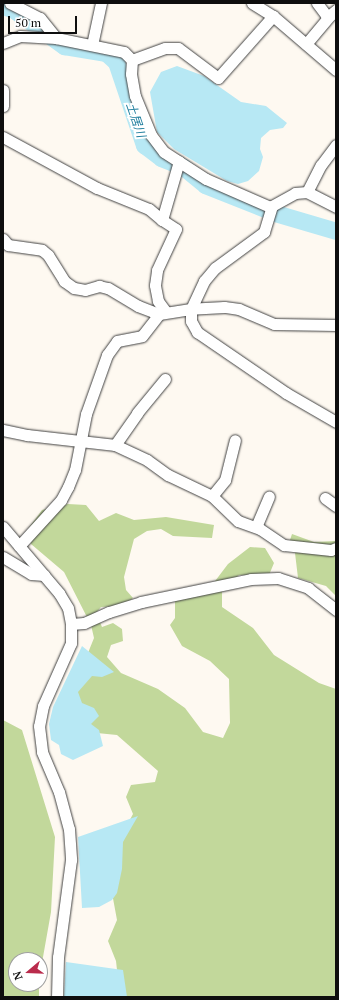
<!DOCTYPE html>
<meta charset="utf-8">
<style>
body{margin:0}
#map{position:relative;width:339px;height:1000px;overflow:hidden;background:#fef9f1;font-family:"PT Serif","Noto Sans JP",serif}
div>[style]{position:absolute}
.forest>*{inset:0;background:#c2d89b}
.water>*{inset:0;background:#b7e8f4}
.river>*{height:17px;margin:-8.5px;padding:0 8.5px;transform-origin:8.5px;border-radius:8.5px;background:#b7e8f4}
.roads{filter:drop-shadow(0 0 1px #414141) drop-shadow(0 0 1px #414141)}
.minor>*{height:11px;margin:-5.5px;padding:0 5.5px;transform-origin:5.5px;border-radius:5.5px;background:#fff}
span{translate:-50% -50%;white-space:nowrap;text-align:center;line-height:1.15;-webkit-text-stroke:4px #fff;paint-order:stroke}
.water-label{font-size:12px;color:#1c7c9c;font-style:italic}
.frame{position:absolute;inset:0;border:4px solid #0e0e0e;pointer-events:none}
.north{position:absolute;left:8px;top:952px;width:40px;height:40px;box-sizing:border-box;background:#fff;border:1px solid #9f9f9f;border-radius:50%;rotate:251deg;font-size:11px;font-weight:700;line-height:16px;text-align:center;color:#0e0e0e}
.north::after{content:'';display:block;margin:auto;width:14px;height:18px;background:#ba2b4c;clip-path:polygon(50% 0,100% 100%,50% 72%,0 100%)}
.scale{position:absolute;left:8px;top:16px;width:69px;height:18px;box-sizing:border-box;border:2px solid #0e0e0e;border-top:0;padding-left:5px;font-size:12px;line-height:14px;white-space:nowrap;color:#0e0e0e;-webkit-text-stroke:3px #fff;paint-order:stroke}
</style>
<div id="map">
<div class="forest">
<i style="clip-path:polygon(68px 504px,86px 505px,99px 521px,116px 513px,134px 520px,166px 517px,214px 525px,212px 538px,173px 536px,161px 529px,147px 531px,134px 539px,124px 577px,126px 590px,133px 598px,123px 606px,101px 607px,96px 613px,102px 627px,113px 623px,122px 629px,123px 641px,111px 645px,107px 657px,121px 673px,158px 689px,185px 708px,203px 732px,223px 738px,230px 723px,229px 679px,210px 661px,182px 646px,170px 625px,175px 618px,175px 598px,206px 593px,228px 564px,250px 547px,265px 548px,274px 563px,269px 575px,239px 575px,222px 592px,222px 607px,253px 628px,274px 655px,319px 683px,336px 689px,336px 997px,120px 997px,116px 961px,108px 941px,117px 920px,112px 893px,119px 840px,133px 814px,126px 797px,131px 785px,155px 782px,158px 771px,117px 735px,97px 733px,78px 706px,73px 690px,94px 638px,91px 625px,64px 572px,31px 544px,28px 529px,42px 510px)"></i>
<i style="clip-path:polygon(292px 534px,314px 542px,336px 541px,336px 596px,326px 586px,298px 578px,295px 553px,289px 543px)"></i>
<i style="clip-path:polygon(3px 720px,22px 730px,55px 837px,51px 912px,40px 974px,40px 960px,16px 960px,16px 984px,39px 984px,39px 997px,3px 997px)"></i>
</div>
<div class="water">
<i style="clip-path:polygon(177px 66px,204px 76px,241px 102px,266px 106px,287px 123px,283px 128px,270px 130px,261px 138px,260px 149px,263px 157px,259px 171px,248px 181px,238px 184px,227px 181px,174px 149px,157px 132px,150px 92px,161px 72px)"></i>
<i style="clip-path:polygon(82px 646px,114px 672px,102px 677px,92px 676px,78px 692px,82px 703px,94px 708px,99px 716px,91px 724px,99px 730px,103px 746px,73px 760px,61px 754px,59px 745px,51px 740px,49px 724px,53px 707px)"></i>
<i style="clip-path:polygon(138px 816px,123px 842px,122px 869px,117px 893px,112px 900px,99px 907px,82px 908px,78px 837px)"></i>
<i style="clip-path:polygon(66px 962px,123px 970px,127px 997px,64px 997px)"></i>
</div>
<div class="river">
<i style="left:3px;top:6px;width:12px;rotate:20deg"></i>
<i style="left:14px;top:10px;width:62px;rotate:35.8deg"></i>
<i style="left:64px;top:46px;width:43px;rotate:9.5deg"></i>
<i style="left:106px;top:53px;width:13px;rotate:42deg"></i>
<i style="left:116px;top:62px;width:88px;rotate:71.4deg"></i>
<i style="left:144px;top:145px;width:21px;rotate:37deg"></i>
<i style="left:161px;top:158px;width:24px;rotate:22deg"></i>
<i style="left:183px;top:167px;width:28px;rotate:39deg"></i>
<i style="left:205px;top:185px;width:75px;rotate:21.8deg"></i>
<i style="left:275px;top:213px;width:64px;rotate:16.4deg"></i>
</div>
<div class="roads">
<div class="minor">
<i style="left:10px;top:3px;width:34px;rotate:27deg"></i>
<i style="left:40px;top:18px;width:26px;rotate:51deg"></i>
<i style="left:252px;top:3px;width:25px;rotate:32deg"></i>
<i style="left:317px;top:3px;width:15px;rotate:53deg"></i>
<i style="left:326px;top:15px;width:4px"></i>
<i style="left:330px;top:15px;width:8px;rotate:-40deg"></i>
<i style="left:3px;top:43px;width:18px;rotate:-22deg"></i>
<i style="left:20px;top:36px;width:36px;rotate:3deg"></i>
<i style="left:56px;top:38px;width:69px;rotate:11.6deg"></i>
<i style="left:124px;top:52px;width:11px;rotate:45deg"></i>
<i style="left:306px;top:44px;width:38px;rotate:-50deg"></i>
<i style="left:92px;top:45px;width:43px;rotate:-77.9deg"></i>
<i style="left:132px;top:60px;width:14px;rotate:94deg"></i>
<i style="left:131px;top:74px;width:22px;rotate:80deg"></i>
<i style="left:135px;top:96px;width:42px;rotate:67.7deg"></i>
<i style="left:151px;top:135px;width:21px;rotate:53deg"></i>
<i style="left:164px;top:152px;width:50px;rotate:32.7deg"></i>
<i style="left:206px;top:179px;width:70px;rotate:23.6deg"></i>
<i style="left:270px;top:207px;width:29px;rotate:-29deg"></i>
<i style="left:295px;top:193px;width:12px;rotate:-5deg"></i>
<i style="left:307px;top:192px;width:33px;rotate:27deg"></i>
<i style="left:132px;top:60px;width:35px;rotate:-20deg"></i>
<i style="left:165px;top:48px;width:13px"></i>
<i style="left:178px;top:48px;width:50px;rotate:36.9deg"></i>
<i style="left:218px;top:78px;width:83px;rotate:-48.4deg"></i>
<i style="left:273px;top:16px;width:83px;rotate:40.6deg"></i>
<i style="left:3px;top:90px;width:16px;rotate:90deg"></i>
<i style="left:3px;top:137px;width:107px;rotate:28.5deg"></i>
<i style="left:97px;top:188px;width:56px;rotate:22deg"></i>
<i style="left:149px;top:209px;width:17px;rotate:40deg"></i>
<i style="left:307px;top:192px;width:30px;rotate:-63deg"></i>
<i style="left:321px;top:165px;width:25px;rotate:-53deg"></i>
<i style="left:3px;top:239px;width:8px;rotate:50deg"></i>
<i style="left:8px;top:245px;width:34px;rotate:8deg"></i>
<i style="left:42px;top:250px;width:8px;rotate:40deg"></i>
<i style="left:48px;top:255px;width:31px;rotate:58deg"></i>
<i style="left:64px;top:281px;width:12px;rotate:35deg"></i>
<i style="left:74px;top:288px;width:11px;rotate:10deg"></i>
<i style="left:85px;top:290px;width:15px;rotate:-16deg"></i>
<i style="left:99px;top:286px;width:9px;rotate:13deg"></i>
<i style="left:108px;top:288px;width:35px;rotate:31deg"></i>
<i style="left:138px;top:306px;width:22px;rotate:21deg"></i>
<i style="left:166px;top:312px;width:14px;rotate:-126deg"></i>
<i style="left:158px;top:301px;width:16px;rotate:-101deg"></i>
<i style="left:155px;top:285px;width:15px;rotate:-82deg"></i>
<i style="left:157px;top:270px;width:45px;rotate:-65.1deg"></i>
<i style="left:176px;top:229px;width:17px;rotate:-147deg"></i>
<i style="left:162px;top:220px;width:61px;rotate:-73.9deg"></i>
<i style="left:336px;top:325px;width:62px;rotate:-179.1deg"></i>
<i style="left:274px;top:324px;width:38px;rotate:-157deg"></i>
<i style="left:239px;top:309px;width:15px;rotate:-172deg"></i>
<i style="left:224px;top:307px;width:33px;rotate:177deg"></i>
<i style="left:191px;top:309px;width:12px;rotate:90deg"></i>
<i style="left:191px;top:321px;width:13px;rotate:61deg"></i>
<i style="left:197px;top:332px;width:108px;rotate:34.4deg"></i>
<i style="left:286px;top:393px;width:58px;rotate:30.1deg"></i>
<i style="left:3px;top:430px;width:25px;rotate:12deg"></i>
<i style="left:27px;top:435px;width:89px;rotate:6.5deg"></i>
<i style="left:115px;top:445px;width:35px;rotate:25deg"></i>
<i style="left:147px;top:460px;width:26px;rotate:36deg"></i>
<i style="left:168px;top:475px;width:49px;rotate:25.5deg"></i>
<i style="left:212px;top:496px;width:36px;rotate:44deg"></i>
<i style="left:238px;top:521px;width:23px;rotate:20deg"></i>
<i style="left:260px;top:529px;width:29px;rotate:34deg"></i>
<i style="left:284px;top:545px;width:47px;rotate:6.1deg"></i>
<i style="left:331px;top:550px;width:5px;rotate:-22deg"></i>
<i style="left:115px;top:445px;width:39px;rotate:-55deg"></i>
<i style="left:137px;top:413px;width:44px;rotate:-50.5deg"></i>
<i style="left:212px;top:496px;width:21px;rotate:-51deg"></i>
<i style="left:225px;top:480px;width:41px;rotate:-76deg"></i>
<i style="left:325px;top:498px;width:14px;rotate:36deg"></i>
<i style="left:3px;top:527px;width:87px;rotate:49.7deg"></i>
<i style="left:59px;top:593px;width:17px;rotate:59deg"></i>
<i style="left:68px;top:608px;width:16px;rotate:79deg"></i>
<i style="left:71px;top:624px;width:19px;rotate:90deg"></i>
<i style="left:71px;top:643px;width:69px;rotate:114deg"></i>
<i style="left:43px;top:706px;width:20px;rotate:101deg"></i>
<i style="left:39px;top:726px;width:26px;rotate:83deg"></i>
<i style="left:42px;top:752px;width:43px;rotate:67deg"></i>
<i style="left:59px;top:792px;width:38px;rotate:75deg"></i>
<i style="left:69px;top:829px;width:31px;rotate:86deg"></i>
<i style="left:71px;top:860px;width:98px;rotate:97.6deg"></i>
<i style="left:58px;top:957px;width:40px;rotate:91.4deg"></i>
<i style="left:256px;top:527px;width:33px;rotate:-67deg"></i>
<i style="left:19px;top:546px;width:62px;rotate:-47.6deg"></i>
<i style="left:61px;top:500px;width:15px;rotate:-62deg"></i>
<i style="left:68px;top:487px;width:18px;rotate:-68deg"></i>
<i style="left:75px;top:470px;width:57px;rotate:-78.9deg"></i>
<i style="left:86px;top:414px;width:63px;rotate:-70.4deg"></i>
<i style="left:107px;top:355px;width:17px;rotate:-54deg"></i>
<i style="left:117px;top:341px;width:25px;rotate:-11deg"></i>
<i style="left:142px;top:336px;width:28px;rotate:-52deg"></i>
<i style="left:159px;top:314px;width:32px;rotate:-9deg"></i>
<i style="left:191px;top:309px;width:31px;rotate:-65deg"></i>
<i style="left:204px;top:281px;width:17px;rotate:-50deg"></i>
<i style="left:215px;top:268px;width:61px;rotate:-36.3deg"></i>
<i style="left:264px;top:232px;width:27px;rotate:-73deg"></i>
<i style="left:3px;top:557px;width:33px;rotate:31deg"></i>
<i style="left:31px;top:574px;width:13px;rotate:4deg"></i>
<i style="left:71px;top:624px;width:13px;rotate:-4deg"></i>
<i style="left:84px;top:623px;width:27px;rotate:-24deg"></i>
<i style="left:109px;top:612px;width:34px;rotate:-17deg"></i>
<i style="left:141px;top:602px;width:112px;rotate:-11.8deg"></i>
<i style="left:251px;top:579px;width:27px;rotate:-2deg"></i>
<i style="left:278px;top:578px;width:32px;rotate:18deg"></i>
<i style="left:308px;top:588px;width:36px;rotate:38deg"></i>
</div>
</div>
<div class="water-label">
<span style="left:136px;top:120px;rotate:71deg">土居川</span>
</div>
<div class="frame"></div>
<div class="north">N</div>
<div class="scale">50 m</div>
</div>
